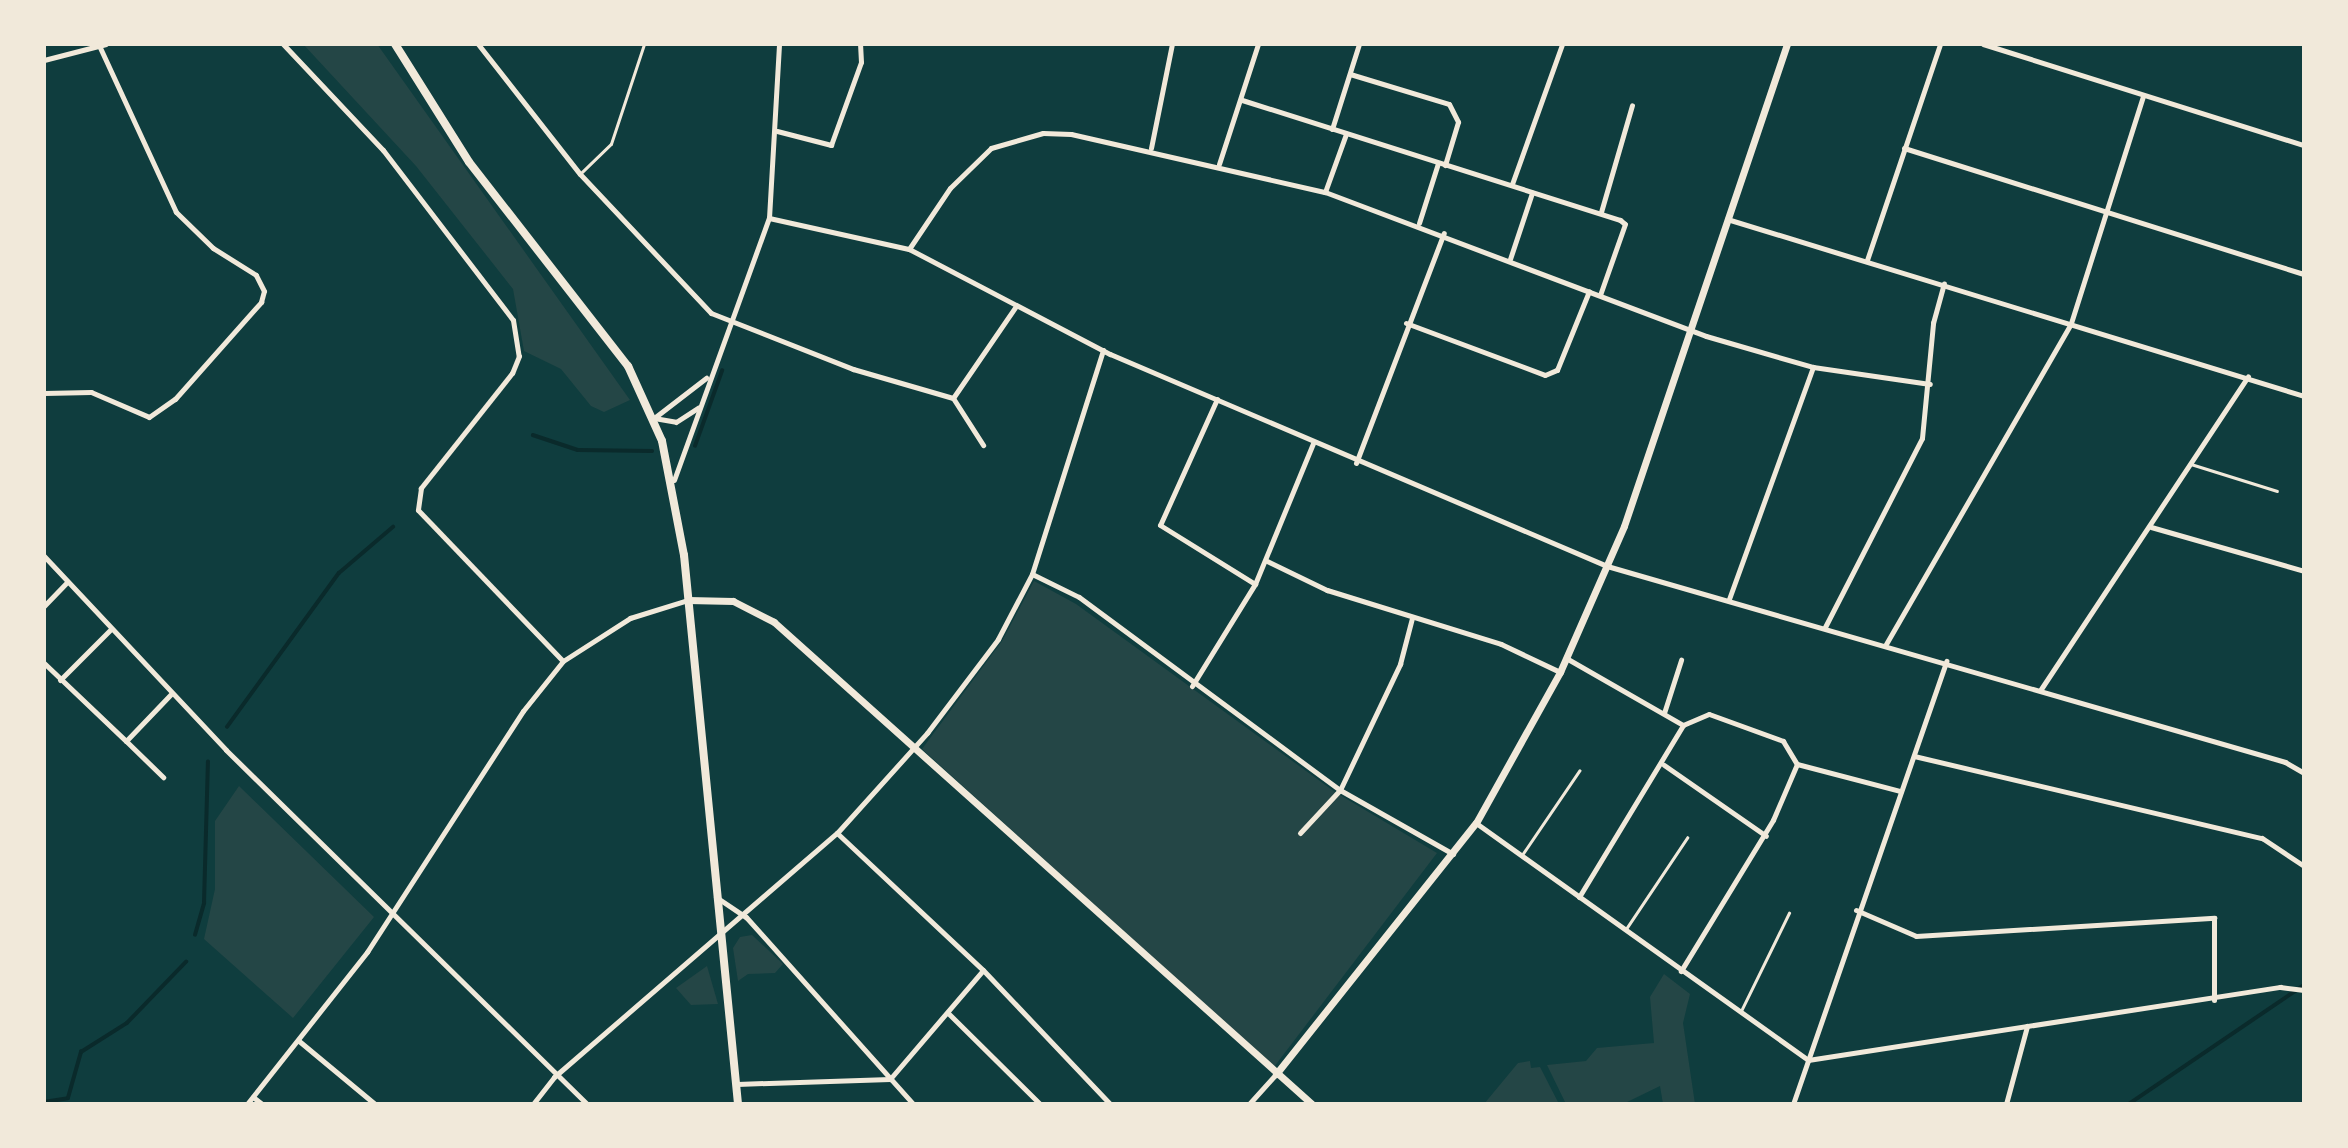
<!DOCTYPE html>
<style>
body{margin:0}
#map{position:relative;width:2348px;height:1148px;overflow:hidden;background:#0f3d3e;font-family:Raleway,sans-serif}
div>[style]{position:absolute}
.green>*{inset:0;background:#244646}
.stream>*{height:3.5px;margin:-1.75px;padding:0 1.75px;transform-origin:1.75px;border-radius:1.75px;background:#0a2a2b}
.service>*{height:2.5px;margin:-1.25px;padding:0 1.25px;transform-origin:1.25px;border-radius:1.25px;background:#f1e9da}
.minor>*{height:5px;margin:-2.5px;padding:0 2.5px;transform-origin:2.5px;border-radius:2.5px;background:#f1e9da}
.tertiary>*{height:7px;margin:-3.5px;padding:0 3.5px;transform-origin:3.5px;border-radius:3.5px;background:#f1e9da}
.secondary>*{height:8px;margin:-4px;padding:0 4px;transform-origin:4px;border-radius:4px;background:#f1e9da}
span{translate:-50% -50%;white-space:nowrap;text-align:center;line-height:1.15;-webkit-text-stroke:7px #f1e9da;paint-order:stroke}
.frame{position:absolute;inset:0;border:46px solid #f1e9da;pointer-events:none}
</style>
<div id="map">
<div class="green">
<i style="clip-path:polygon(303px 44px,377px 44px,630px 400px,604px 412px,591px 406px,561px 369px,524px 351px,513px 289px,416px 166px)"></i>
<i style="clip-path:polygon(1034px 581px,1076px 604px,1335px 792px,1437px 853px,1274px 1067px,922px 749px,1002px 641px)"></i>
<i style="clip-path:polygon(239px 786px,374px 917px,293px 1018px,204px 939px,215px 889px,215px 821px)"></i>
<i style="clip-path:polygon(752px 935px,783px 964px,775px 973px,748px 974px,738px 981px,733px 948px,740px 937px)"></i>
<i style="clip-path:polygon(707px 966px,718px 1004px,691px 1005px,676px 988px)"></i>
<i style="clip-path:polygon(1664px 974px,1690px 994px,1683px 1023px,1695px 1104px,1663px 1104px,1660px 1086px,1623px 1104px,1566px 1104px,1547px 1065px,1586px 1061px,1597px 1048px,1654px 1043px,1650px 997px)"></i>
<i style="clip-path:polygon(1530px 1061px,1531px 1068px,1540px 1067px,1559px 1104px,1484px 1104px,1518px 1063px)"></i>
</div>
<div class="stream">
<i style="left:533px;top:435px;width:47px;rotate:18.4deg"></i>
<i style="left:578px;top:450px;width:74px;rotate:0.8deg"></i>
<i style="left:695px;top:446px;width:80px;rotate:-70.2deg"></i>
<i style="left:227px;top:727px;width:190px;rotate:-54deg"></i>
<i style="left:339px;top:573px;width:71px;rotate:-40.4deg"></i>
<i style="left:195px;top:935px;width:33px;rotate:-74deg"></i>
<i style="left:204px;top:903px;width:141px;rotate:-88.4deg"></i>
<i style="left:44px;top:1102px;width:24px;rotate:-9deg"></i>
<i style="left:68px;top:1098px;width:48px;rotate:-74.2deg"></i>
<i style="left:81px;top:1052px;width:54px;rotate:-32.2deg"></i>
<i style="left:127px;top:1023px;width:85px;rotate:-46deg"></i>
<i style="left:2129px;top:1104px;width:212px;rotate:-34.2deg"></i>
</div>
<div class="service">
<i style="left:580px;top:174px;width:43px;rotate:-44.1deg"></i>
<i style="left:611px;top:144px;width:105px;rotate:-71.7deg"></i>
<i style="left:2191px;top:464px;width:90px;rotate:17.4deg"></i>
<i style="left:1522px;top:855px;width:102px;rotate:-55.8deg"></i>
<i style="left:1626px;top:929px;width:110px;rotate:-56.2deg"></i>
<i style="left:1741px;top:1011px;width:109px;rotate:-63.9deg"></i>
</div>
<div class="minor">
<i style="left:283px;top:44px;width:146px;rotate:46.7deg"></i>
<i style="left:383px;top:150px;width:214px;rotate:52.6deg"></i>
<i style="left:513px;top:320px;width:36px;rotate:81deg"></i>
<i style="left:519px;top:356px;width:18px;rotate:112deg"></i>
<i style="left:512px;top:373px;width:147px;rotate:128.4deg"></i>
<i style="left:421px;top:488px;width:22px;rotate:98deg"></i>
<i style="left:418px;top:510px;width:209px;rotate:46.2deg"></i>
<i style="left:478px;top:44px;width:165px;rotate:51.9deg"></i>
<i style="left:580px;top:174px;width:191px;rotate:46.7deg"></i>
<i style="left:711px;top:313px;width:153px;rotate:21.5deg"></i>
<i style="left:853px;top:369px;width:104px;rotate:16.2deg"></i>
<i style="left:953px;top:398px;width:112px;rotate:-55.6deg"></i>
<i style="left:1983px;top:44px;width:337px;rotate:17.5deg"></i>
<i style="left:44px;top:60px;width:64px;rotate:-14.5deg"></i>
<i style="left:1350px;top:74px;width:103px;rotate:16.9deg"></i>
<i style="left:1449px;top:104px;width:20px;rotate:63deg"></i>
<i style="left:1458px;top:122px;width:45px;rotate:106.8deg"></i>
<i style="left:1242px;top:100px;width:397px;rotate:17.6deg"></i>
<i style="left:1620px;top:220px;width:6px;rotate:39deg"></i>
<i style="left:1625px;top:224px;width:75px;rotate:109.4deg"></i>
<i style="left:1332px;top:129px;width:89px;rotate:-72.4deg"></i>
<i style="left:777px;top:131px;width:56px;rotate:14.5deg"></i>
<i style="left:831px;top:145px;width:88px;rotate:-70.1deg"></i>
<i style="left:861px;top:62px;width:18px;rotate:-93deg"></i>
<i style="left:1151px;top:148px;width:106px;rotate:-78.6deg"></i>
<i style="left:1904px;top:148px;width:419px;rotate:17.5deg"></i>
<i style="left:1219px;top:164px;width:126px;rotate:-72deg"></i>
<i style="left:1512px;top:184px;width:149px;rotate:-70.3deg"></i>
<i style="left:1325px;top:192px;width:62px;rotate:-70.1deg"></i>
<i style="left:1601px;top:212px;width:111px;rotate:-73.8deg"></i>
<i style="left:769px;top:218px;width:143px;rotate:12.5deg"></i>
<i style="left:909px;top:249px;width:227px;rotate:27.6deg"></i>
<i style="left:1110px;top:354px;width:540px;rotate:23.1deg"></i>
<i style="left:1607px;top:566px;width:706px;rotate:16.12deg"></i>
<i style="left:2285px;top:762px;width:22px;rotate:30deg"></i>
<i style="left:1727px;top:219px;width:604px;rotate:17.05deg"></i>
<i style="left:1419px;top:223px;width:63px;rotate:-72.4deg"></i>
<i style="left:909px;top:249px;width:73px;rotate:-56.1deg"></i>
<i style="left:950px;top:188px;width:57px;rotate:-44.3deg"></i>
<i style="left:991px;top:148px;width:54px;rotate:-16.1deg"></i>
<i style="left:1043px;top:133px;width:28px;rotate:2deg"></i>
<i style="left:1071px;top:134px;width:261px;rotate:12.9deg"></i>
<i style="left:1325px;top:192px;width:407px;rotate:20.7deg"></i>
<i style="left:1706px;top:336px;width:111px;rotate:16.2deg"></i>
<i style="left:1813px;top:367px;width:118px;rotate:8.3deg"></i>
<i style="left:1510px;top:259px;width:70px;rotate:-71.6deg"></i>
<i style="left:1867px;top:260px;width:228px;rotate:-71.3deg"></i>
<i style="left:1406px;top:323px;width:148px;rotate:20.5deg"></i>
<i style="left:1545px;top:375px;width:13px;rotate:-23deg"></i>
<i style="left:1557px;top:370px;width:85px;rotate:-67.9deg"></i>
<i style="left:44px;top:393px;width:47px;rotate:-1.2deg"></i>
<i style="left:91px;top:392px;width:63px;rotate:23.3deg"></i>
<i style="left:149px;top:417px;width:32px;rotate:-35deg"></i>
<i style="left:175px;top:399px;width:130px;rotate:-48.4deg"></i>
<i style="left:261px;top:302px;width:11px;rotate:-75deg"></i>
<i style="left:264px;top:291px;width:18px;rotate:-117deg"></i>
<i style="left:256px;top:275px;width:51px;rotate:-147.9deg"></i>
<i style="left:213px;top:248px;width:52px;rotate:-135.8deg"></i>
<i style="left:176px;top:212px;width:184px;rotate:-114.8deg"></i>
<i style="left:953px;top:398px;width:56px;rotate:57.4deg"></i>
<i style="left:1217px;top:399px;width:138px;rotate:114.3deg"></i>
<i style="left:1160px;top:525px;width:112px;rotate:31.8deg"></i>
<i style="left:654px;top:418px;width:66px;rotate:-37.6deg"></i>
<i style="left:654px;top:418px;width:22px;rotate:10deg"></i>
<i style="left:676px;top:422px;width:27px;rotate:-33deg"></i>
<i style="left:1356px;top:463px;width:246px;rotate:-69.1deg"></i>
<i style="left:674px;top:480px;width:279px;rotate:-70.1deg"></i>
<i style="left:769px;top:218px;width:174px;rotate:-86.7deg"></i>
<i style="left:2151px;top:527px;width:159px;rotate:16deg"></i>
<i style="left:44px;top:556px;width:266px;rotate:46.8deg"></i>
<i style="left:226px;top:750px;width:506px;rotate:44.44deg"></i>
<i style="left:1267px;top:561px;width:67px;rotate:25.8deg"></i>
<i style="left:1327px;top:590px;width:182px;rotate:17.2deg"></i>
<i style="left:1501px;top:644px;width:65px;rotate:25.4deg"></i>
<i style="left:1032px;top:574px;width:52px;rotate:26.1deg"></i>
<i style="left:1079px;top:597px;width:325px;rotate:36.5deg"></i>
<i style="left:1340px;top:790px;width:130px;rotate:29.5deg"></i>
<i style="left:1729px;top:599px;width:247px;rotate:-70.1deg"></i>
<i style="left:44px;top:606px;width:33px;rotate:-46deg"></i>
<i style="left:1825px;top:627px;width:212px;rotate:-62.8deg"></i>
<i style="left:1922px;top:438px;width:116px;rotate:-84.5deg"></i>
<i style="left:1933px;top:323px;width:41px;rotate:-74.6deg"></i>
<i style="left:1886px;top:644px;width:370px;rotate:-60deg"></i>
<i style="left:2071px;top:323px;width:238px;rotate:-72.4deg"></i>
<i style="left:1566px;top:658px;width:135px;rotate:29.8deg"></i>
<i style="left:44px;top:663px;width:113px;rotate:43.6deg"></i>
<i style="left:126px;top:741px;width:65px;rotate:-46.2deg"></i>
<i style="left:60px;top:680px;width:71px;rotate:-45deg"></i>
<i style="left:1192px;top:686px;width:120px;rotate:-58.3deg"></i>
<i style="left:1255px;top:584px;width:152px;rotate:-67.6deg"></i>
<i style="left:2041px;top:689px;width:375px;rotate:-56.5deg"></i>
<i style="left:1664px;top:713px;width:56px;rotate:-72.2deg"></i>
<i style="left:126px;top:741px;width:52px;rotate:44.2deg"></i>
<i style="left:1914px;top:756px;width:358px;rotate:13.3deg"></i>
<i style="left:2262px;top:838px;width:50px;rotate:33.7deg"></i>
<i style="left:1797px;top:764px;width:106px;rotate:14.7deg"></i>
<i style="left:1664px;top:765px;width:124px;rotate:34.8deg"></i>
<i style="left:1476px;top:823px;width:408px;rotate:35.5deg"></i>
<i style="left:1808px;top:1060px;width:478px;rotate:-8.8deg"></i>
<i style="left:2280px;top:987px;width:24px;rotate:7deg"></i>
<i style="left:837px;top:833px;width:200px;rotate:43.2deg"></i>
<i style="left:983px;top:970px;width:185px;rotate:46.5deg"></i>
<i style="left:1300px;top:833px;width:59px;rotate:-47.1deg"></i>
<i style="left:1340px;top:790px;width:140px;rotate:-64.5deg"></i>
<i style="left:1400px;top:664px;width:48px;rotate:-75.4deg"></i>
<i style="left:716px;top:897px;width:36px;rotate:34deg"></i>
<i style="left:746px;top:917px;width:251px;rotate:48.2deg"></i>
<i style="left:1579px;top:897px;width:201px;rotate:-58.8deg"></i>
<i style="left:1683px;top:725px;width:28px;rotate:-23deg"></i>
<i style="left:1709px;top:714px;width:79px;rotate:20deg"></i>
<i style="left:1783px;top:741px;width:27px;rotate:59deg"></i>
<i style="left:1797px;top:764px;width:61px;rotate:113.2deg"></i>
<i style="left:1773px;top:820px;width:177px;rotate:121.4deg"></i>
<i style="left:1856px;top:910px;width:65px;rotate:23.4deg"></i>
<i style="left:1916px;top:936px;width:299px;rotate:-3.5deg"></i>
<i style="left:2214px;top:918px;width:82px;rotate:90deg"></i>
<i style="left:949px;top:1014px;width:128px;rotate:44.7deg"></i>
<i style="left:299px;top:1041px;width:99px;rotate:39.7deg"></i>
<i style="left:737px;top:1084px;width:153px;rotate:-1.9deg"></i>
<i style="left:890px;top:1079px;width:143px;rotate:-49.5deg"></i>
<i style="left:253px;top:1097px;width:11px;rotate:38deg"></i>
<i style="left:247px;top:1104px;width:194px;rotate:-51.7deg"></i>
<i style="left:367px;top:952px;width:287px;rotate:-57.1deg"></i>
<i style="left:523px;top:711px;width:64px;rotate:-51.3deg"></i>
<i style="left:563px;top:661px;width:80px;rotate:-32.7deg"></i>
<i style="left:630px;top:618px;width:61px;rotate:-17.2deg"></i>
<i style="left:533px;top:1104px;width:34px;rotate:-52deg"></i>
<i style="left:554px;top:1077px;width:374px;rotate:-40.8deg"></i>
<i style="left:837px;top:833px;width:135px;rotate:-48deg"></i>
<i style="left:927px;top:733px;width:118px;rotate:-52.9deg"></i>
<i style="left:998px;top:639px;width:73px;rotate:-62.4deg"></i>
<i style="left:1032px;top:574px;width:235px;rotate:-72.4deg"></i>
<i style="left:1249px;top:1104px;width:40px;rotate:-48deg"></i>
<i style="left:1793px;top:1104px;width:469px;rotate:-70.9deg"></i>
<i style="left:2006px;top:1104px;width:81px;rotate:-74.9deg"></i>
</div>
<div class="tertiary">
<i style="left:688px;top:600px;width:45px;rotate:1.3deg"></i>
<i style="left:733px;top:601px;width:46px;rotate:27.1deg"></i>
<i style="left:774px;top:622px;width:722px;rotate:41.86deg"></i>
<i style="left:1276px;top:1074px;width:321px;rotate:-51.5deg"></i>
<i style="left:1476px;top:823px;width:173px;rotate:-60.9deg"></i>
<i style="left:1560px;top:672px;width:159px;rotate:-66.3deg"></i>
<i style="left:1624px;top:526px;width:509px;rotate:-71.32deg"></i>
</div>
<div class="secondary">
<i style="left:395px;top:44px;width:139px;rotate:57.9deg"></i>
<i style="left:469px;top:162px;width:259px;rotate:52.1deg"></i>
<i style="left:628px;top:366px;width:82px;rotate:65.6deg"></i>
<i style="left:662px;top:441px;width:116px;rotate:79.1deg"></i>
<i style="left:684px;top:555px;width:552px;rotate:84.38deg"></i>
</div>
<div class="frame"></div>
</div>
